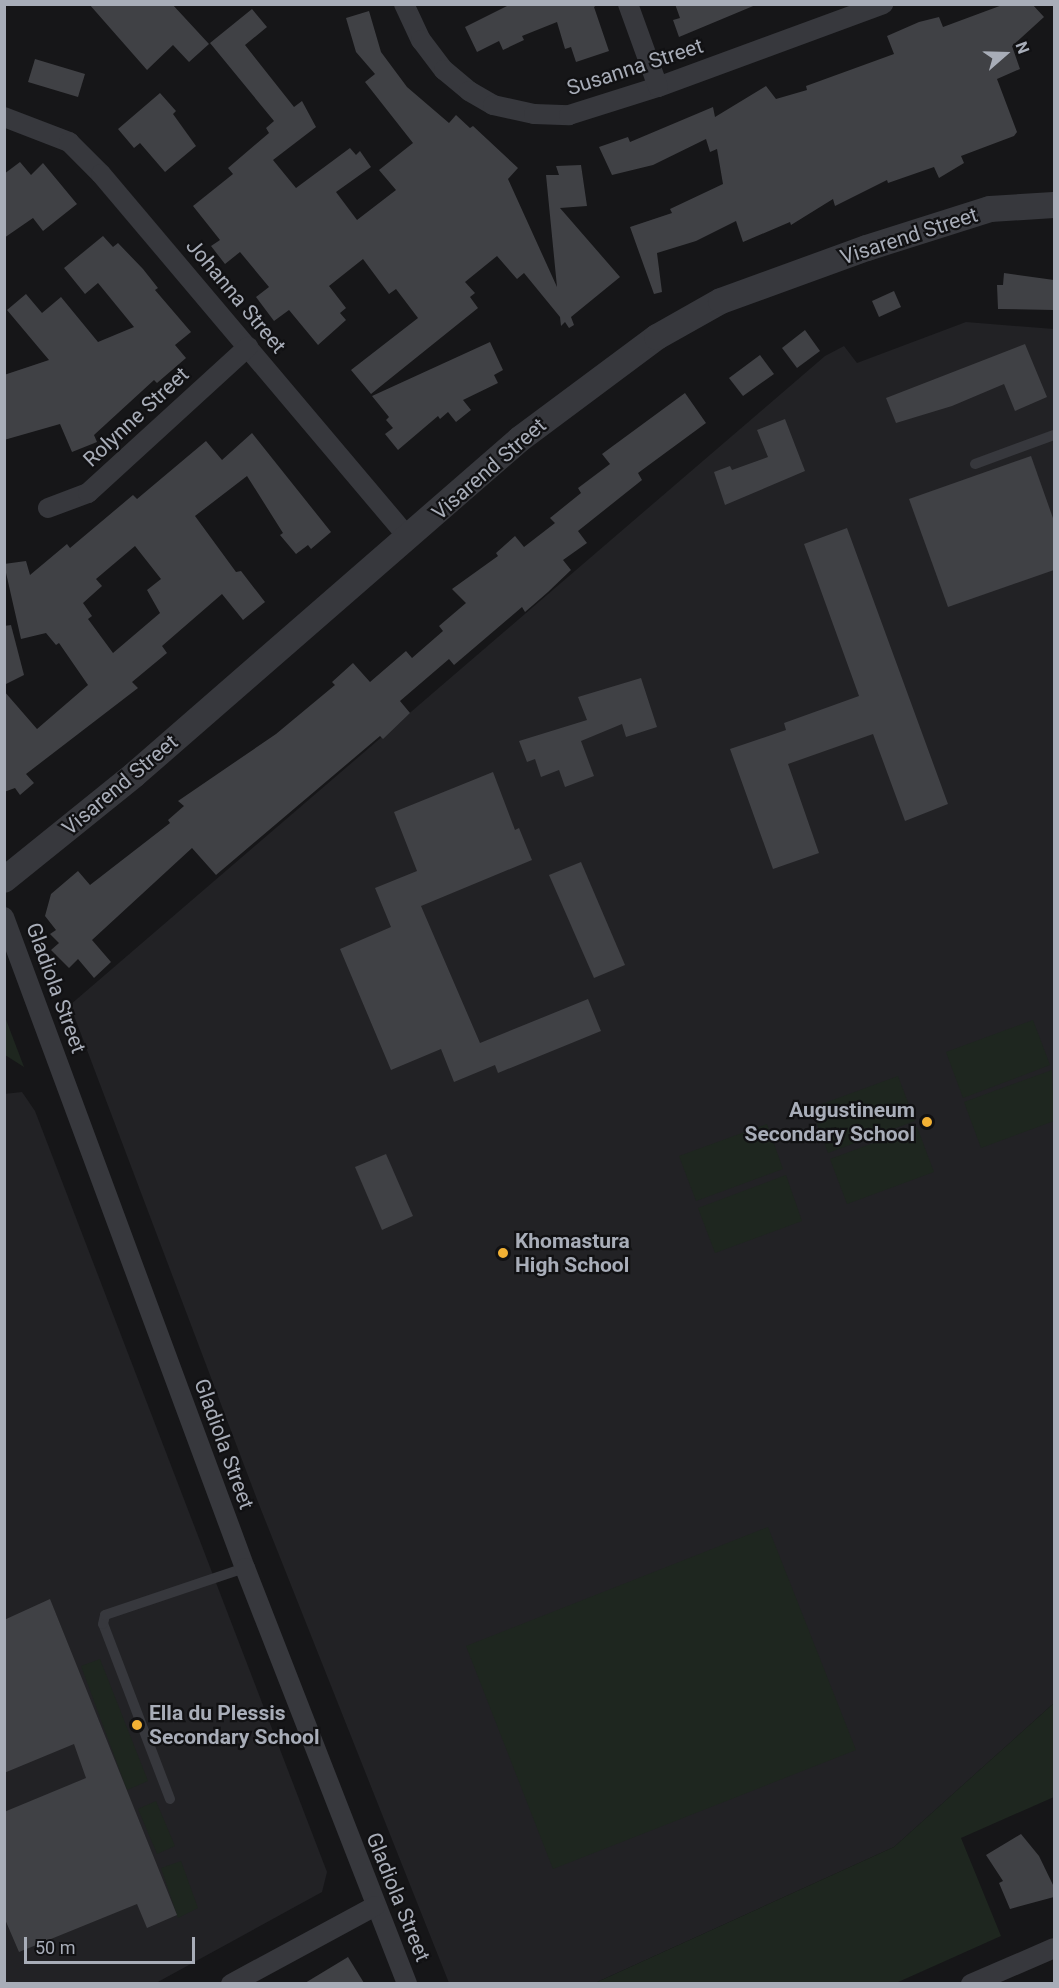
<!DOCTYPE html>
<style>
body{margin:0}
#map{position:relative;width:1059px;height:1988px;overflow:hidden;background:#161618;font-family:Roboto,sans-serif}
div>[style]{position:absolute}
.built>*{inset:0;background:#222225}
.green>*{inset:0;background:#1e261f}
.building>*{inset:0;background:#404145}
.service>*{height:10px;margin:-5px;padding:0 5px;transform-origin:5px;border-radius:5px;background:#37383d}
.minor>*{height:20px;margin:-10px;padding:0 10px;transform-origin:10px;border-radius:10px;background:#37383d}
.tertiary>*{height:26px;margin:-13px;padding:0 13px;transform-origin:13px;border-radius:13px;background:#37383d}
.dots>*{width:16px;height:16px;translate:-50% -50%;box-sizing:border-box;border:3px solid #111113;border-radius:50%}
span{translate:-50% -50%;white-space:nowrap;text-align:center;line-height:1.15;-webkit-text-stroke:4.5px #111113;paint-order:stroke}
.street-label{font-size:21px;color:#a8adb8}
.poi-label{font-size:21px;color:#a8adb8;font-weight:700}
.right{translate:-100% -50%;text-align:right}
.left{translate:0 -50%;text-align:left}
.frame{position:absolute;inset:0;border:6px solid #a8adb8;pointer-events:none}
.north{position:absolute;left:975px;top:24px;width:60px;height:60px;-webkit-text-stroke:4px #111113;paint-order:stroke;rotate:70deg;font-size:16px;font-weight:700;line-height:24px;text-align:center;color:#a8adb8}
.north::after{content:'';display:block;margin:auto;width:21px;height:27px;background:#a8adb8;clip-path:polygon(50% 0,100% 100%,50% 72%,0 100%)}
.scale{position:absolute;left:24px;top:1937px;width:171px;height:27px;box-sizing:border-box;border:3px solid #a8adb8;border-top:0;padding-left:8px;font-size:18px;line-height:21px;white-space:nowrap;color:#a8adb8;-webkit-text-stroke:4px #111113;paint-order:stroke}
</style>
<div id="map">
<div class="built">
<i style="clip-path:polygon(966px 322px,1054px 329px,1054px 1703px,894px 1847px,595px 1983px,449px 1983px,258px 1502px,70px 1005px,825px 356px,844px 346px,857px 363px)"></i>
<i style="clip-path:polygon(22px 1092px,35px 1111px,327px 1872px,322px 1892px,156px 1983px,5px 1983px,4px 1094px)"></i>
</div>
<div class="green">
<i style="clip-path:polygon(4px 1017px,5px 1017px,24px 1067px,5px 1055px)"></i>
<i style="clip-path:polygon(1033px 1020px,1050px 1065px,963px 1098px,946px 1052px)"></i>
<i style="clip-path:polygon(1052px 1070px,1054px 1121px,981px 1148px,964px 1102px)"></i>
<i style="clip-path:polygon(898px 1076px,915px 1121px,828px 1153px,811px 1108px)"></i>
<i style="clip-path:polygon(767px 1124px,783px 1169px,696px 1201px,679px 1156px)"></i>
<i style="clip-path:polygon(917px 1127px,934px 1172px,847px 1204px,830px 1159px)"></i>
<i style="clip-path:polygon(786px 1175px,802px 1221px,715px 1253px,698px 1208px)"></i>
<i style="clip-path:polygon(768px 1527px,856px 1750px,553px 1869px,466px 1646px)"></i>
<i style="clip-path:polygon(100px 1659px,148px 1781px,127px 1790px,81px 1666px)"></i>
<i style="clip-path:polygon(1054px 1703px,1054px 1797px,961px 1838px,1001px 1936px,896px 1983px,595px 1983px,894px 1847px)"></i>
<i style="clip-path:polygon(156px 1801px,175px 1846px,157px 1854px,138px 1809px)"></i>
<i style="clip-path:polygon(181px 1861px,198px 1908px,178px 1918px,161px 1868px)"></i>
</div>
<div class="building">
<i style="clip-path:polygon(89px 4px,172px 4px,209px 44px,189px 62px,173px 45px,147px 70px)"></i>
<i style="clip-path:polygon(511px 4px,598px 4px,594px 7px,609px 51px,576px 62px,571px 47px,565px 49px,557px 22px,522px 36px,524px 40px,503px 50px,499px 41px,477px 52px,465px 27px)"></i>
<i style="clip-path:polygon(675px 4px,758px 4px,679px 37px,673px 20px,680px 18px)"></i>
<i style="clip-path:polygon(1005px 4px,1032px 4px,1044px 17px,1012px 46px,1020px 69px,997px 79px,1017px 132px,1014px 136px,961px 156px,964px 163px,939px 178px,934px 167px,888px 183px,887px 180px,835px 206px,833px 199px,791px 225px,790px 222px,743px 242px,736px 221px,696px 241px,657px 253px,662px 292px,654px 294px,630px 227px,672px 213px,670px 209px,723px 184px,717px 149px,710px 152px,706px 139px,653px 165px,612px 175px,599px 147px,628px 137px,630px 142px,713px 107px,715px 117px,766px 86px,776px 99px,807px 90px,806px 86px,894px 54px,887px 36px,919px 22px,939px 17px,943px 27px)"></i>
<i style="clip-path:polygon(252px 9px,267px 27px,245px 45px,294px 107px,302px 101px,316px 127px,273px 160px,296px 188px,350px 148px,356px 155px,360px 151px,371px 167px,336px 192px,357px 220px,396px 190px,379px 170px,413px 143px,365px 82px,375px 74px,356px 52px,346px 18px,369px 11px,381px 52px,407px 87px,449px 123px,456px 115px,470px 128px,473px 126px,518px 168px,508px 179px,557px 287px,546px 175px,559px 175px,556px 166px,581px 165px,587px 206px,560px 208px,620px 277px,571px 317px,574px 325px,569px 328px,565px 322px,561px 326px,560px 317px,524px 273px,517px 279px,497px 256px,465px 282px,475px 293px,470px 297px,478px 308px,371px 394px,351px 370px,418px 318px,396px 289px,389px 294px,363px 259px,329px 286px,346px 308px,340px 313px,346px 320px,318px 345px,289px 310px,274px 321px,256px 297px,269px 287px,240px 252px,225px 264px,211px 246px,220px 240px,193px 206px,233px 174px,228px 168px,269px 133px,266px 128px,274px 121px,210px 43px)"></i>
<i style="clip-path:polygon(35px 59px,85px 74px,78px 97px,28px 82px)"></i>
<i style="clip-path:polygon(160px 93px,176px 111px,173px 114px,196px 146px,165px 172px,140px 143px,134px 148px,118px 129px)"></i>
<i style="clip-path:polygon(20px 162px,31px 175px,43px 163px,77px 204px,43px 231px,33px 218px,4px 238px,4px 174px)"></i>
<i style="clip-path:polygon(103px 236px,113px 247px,118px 243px,143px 269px,158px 288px,155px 290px,191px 332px,175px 345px,186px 358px,157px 383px,154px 380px,94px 435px,97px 442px,72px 452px,60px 424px,4px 440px,4px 375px,49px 360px,7px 310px,26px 294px,42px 313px,61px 297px,98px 342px,134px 327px,98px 283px,85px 294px,64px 268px)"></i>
<i style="clip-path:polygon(1004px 273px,1054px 280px,1054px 310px,998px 309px,997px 285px,1003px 285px)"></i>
<i style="clip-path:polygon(894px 291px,901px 307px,879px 317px,872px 301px)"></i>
<i style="clip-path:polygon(805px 330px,820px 351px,797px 368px,782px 348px)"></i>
<i style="clip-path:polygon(490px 342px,503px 370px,494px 375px,498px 383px,463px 400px,471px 410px,456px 422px,448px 412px,440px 419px,438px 416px,398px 450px,385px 434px,393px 428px,386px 420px,389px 417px,372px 396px)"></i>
<i style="clip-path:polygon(1025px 344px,1047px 397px,1015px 411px,1004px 384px,952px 406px,896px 423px,886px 398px)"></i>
<i style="clip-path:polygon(760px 355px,774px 374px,743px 396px,729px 378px)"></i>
<i style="clip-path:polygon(685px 393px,706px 423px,638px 473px,642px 480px,578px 531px,587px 543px,563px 560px,571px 570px,548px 592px,525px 612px,522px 607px,454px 665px,449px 659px,400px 701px,410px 713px,383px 739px,380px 736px,216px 875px,192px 848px,92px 940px,111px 962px,94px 978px,78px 959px,69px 968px,51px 950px,59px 943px,50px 934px,56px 930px,45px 916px,51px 894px,78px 871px,90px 885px,170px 823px,168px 820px,184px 806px,178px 801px,276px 734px,335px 685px,332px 682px,353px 663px,370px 682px,406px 651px,412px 658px,443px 631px,439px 626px,466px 603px,452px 589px,498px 556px,496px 553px,515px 536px,524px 547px,555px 523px,550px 518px,581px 493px,578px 488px,610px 464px,602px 454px)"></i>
<i style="clip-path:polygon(785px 419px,805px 471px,725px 505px,714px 472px,730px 466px,732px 470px,768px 457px,757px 430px)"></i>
<i style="clip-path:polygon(evenodd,252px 433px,331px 532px,311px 549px,308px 545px,296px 554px,280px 535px,283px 533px,247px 476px,195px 516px,236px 572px,241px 571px,265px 602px,243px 620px,222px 594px,162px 646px,167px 653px,132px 682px,138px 688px,26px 774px,34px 783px,20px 795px,15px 788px,4px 792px,4px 691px,37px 729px,88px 685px,59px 643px,56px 645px,46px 633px,21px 639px,4px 564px,26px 561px,30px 575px,67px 544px,70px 548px,133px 495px,137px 499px,206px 441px,222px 460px,252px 433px,135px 546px,161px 579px,147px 590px,160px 613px,113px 653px,88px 619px,92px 616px,83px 603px,102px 586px,96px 579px,135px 546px)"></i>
<i style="clip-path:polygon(1031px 456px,1054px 521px,1054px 570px,948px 607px,909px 499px)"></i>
<i style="clip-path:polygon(847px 528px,948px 804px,905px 821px,873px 734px,788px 764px,819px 853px,773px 869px,730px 749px,786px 730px,784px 723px,859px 696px,804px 544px)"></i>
<i style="clip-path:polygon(11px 625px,24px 675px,4px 685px,4px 626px)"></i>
<i style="clip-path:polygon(641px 678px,657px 727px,626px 737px,622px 724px,581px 741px,594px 776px,565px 787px,559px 770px,541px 777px,535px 759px,527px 762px,519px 741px,587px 720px,578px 697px)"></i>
<i style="clip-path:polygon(493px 772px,515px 830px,519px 828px,532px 860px,421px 906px,480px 1043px,588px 999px,601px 1031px,498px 1073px,495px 1065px,454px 1082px,441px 1049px,391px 1070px,340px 949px,391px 927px,375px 888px,417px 871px,394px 812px)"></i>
<i style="clip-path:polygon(581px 862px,625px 965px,594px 978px,549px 875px)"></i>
<i style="clip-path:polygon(386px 1154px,413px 1216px,382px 1230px,355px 1167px)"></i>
<i style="clip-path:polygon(50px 1599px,177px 1915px,147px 1928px,137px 1904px,19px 1952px,4px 1917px,4px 1812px,86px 1778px,74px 1744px,4px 1773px,4px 1620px)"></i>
<i style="clip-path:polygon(1021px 1834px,1039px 1856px,1054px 1887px,1054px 1897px,1010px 1909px,999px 1883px,1003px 1881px,986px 1855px)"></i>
<i style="clip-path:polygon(348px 1957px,364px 1983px,305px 1983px)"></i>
</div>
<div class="service">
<i style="left:975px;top:464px;width:84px;rotate:-20.2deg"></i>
<i style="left:170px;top:1799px;width:187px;rotate:-110.9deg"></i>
<i style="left:103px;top:1624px;width:9px;rotate:-77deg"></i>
<i style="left:105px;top:1615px;width:148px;rotate:-18.6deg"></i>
</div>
<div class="minor">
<i style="left:404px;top:4px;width:40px;rotate:65deg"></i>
<i style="left:421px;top:40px;width:38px;rotate:53deg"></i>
<i style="left:444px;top:70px;width:33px;rotate:40deg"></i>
<i style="left:469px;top:91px;width:28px;rotate:30deg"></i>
<i style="left:493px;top:105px;width:42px;rotate:12.4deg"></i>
<i style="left:534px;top:114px;width:35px;rotate:2deg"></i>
<i style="left:569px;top:115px;width:93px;rotate:-17.5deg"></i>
<i style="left:658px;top:87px;width:240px;rotate:-20.2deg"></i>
<i style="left:628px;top:4px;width:88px;rotate:70.1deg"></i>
<i style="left:4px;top:117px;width:70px;rotate:21deg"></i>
<i style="left:69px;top:142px;width:45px;rotate:45deg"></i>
<i style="left:101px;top:174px;width:477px;rotate:49.8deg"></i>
<i style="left:48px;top:508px;width:43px;rotate:-20.6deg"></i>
<i style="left:88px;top:493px;width:217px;rotate:-42.4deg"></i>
<i style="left:4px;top:917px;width:694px;rotate:69.69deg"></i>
<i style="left:245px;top:1568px;width:446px;rotate:68.7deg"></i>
<i style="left:231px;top:1984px;width:164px;rotate:-28.4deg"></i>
<i style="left:971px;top:1984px;width:90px;rotate:-23.4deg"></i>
</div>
<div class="tertiary">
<i style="left:4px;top:880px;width:167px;rotate:-38.9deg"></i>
<i style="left:134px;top:775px;width:512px;rotate:-41.04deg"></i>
<i style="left:520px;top:439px;width:171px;rotate:-36.7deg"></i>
<i style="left:657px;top:337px;width:73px;rotate:-29.4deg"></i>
<i style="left:721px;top:301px;width:155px;rotate:-20deg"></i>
<i style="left:867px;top:248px;width:129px;rotate:-17.6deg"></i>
<i style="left:990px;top:209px;width:64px;rotate:-3.6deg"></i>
</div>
<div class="dots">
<i style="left:927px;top:1122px;background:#f2b134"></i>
<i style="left:503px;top:1253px;background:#f2b134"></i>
<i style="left:137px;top:1725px;background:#f2b134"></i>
</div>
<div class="street-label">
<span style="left:635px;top:67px;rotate:-18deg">Susanna Street</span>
<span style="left:909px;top:236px;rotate:-18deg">Visarend Street</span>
<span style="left:236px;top:296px;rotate:50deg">Johanna Street</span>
<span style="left:136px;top:417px;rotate:-43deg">Rolynne Street</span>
<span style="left:489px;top:469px;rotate:-41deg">Visarend Street</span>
<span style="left:120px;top:785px;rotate:-40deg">Visarend Street</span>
<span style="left:56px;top:988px;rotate:70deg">Gladiola Street</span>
<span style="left:224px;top:1444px;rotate:70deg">Gladiola Street</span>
<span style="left:398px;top:1897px;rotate:68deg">Gladiola Street</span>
</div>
<div class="poi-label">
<span class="right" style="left:915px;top:1122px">Augustineum<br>Secondary School</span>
<span class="left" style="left:515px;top:1253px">Khomastura<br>High School</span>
<span class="left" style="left:149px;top:1725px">Ella du Plessis<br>Secondary School</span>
</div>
<div class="frame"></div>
<div class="north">N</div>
<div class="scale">50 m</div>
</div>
